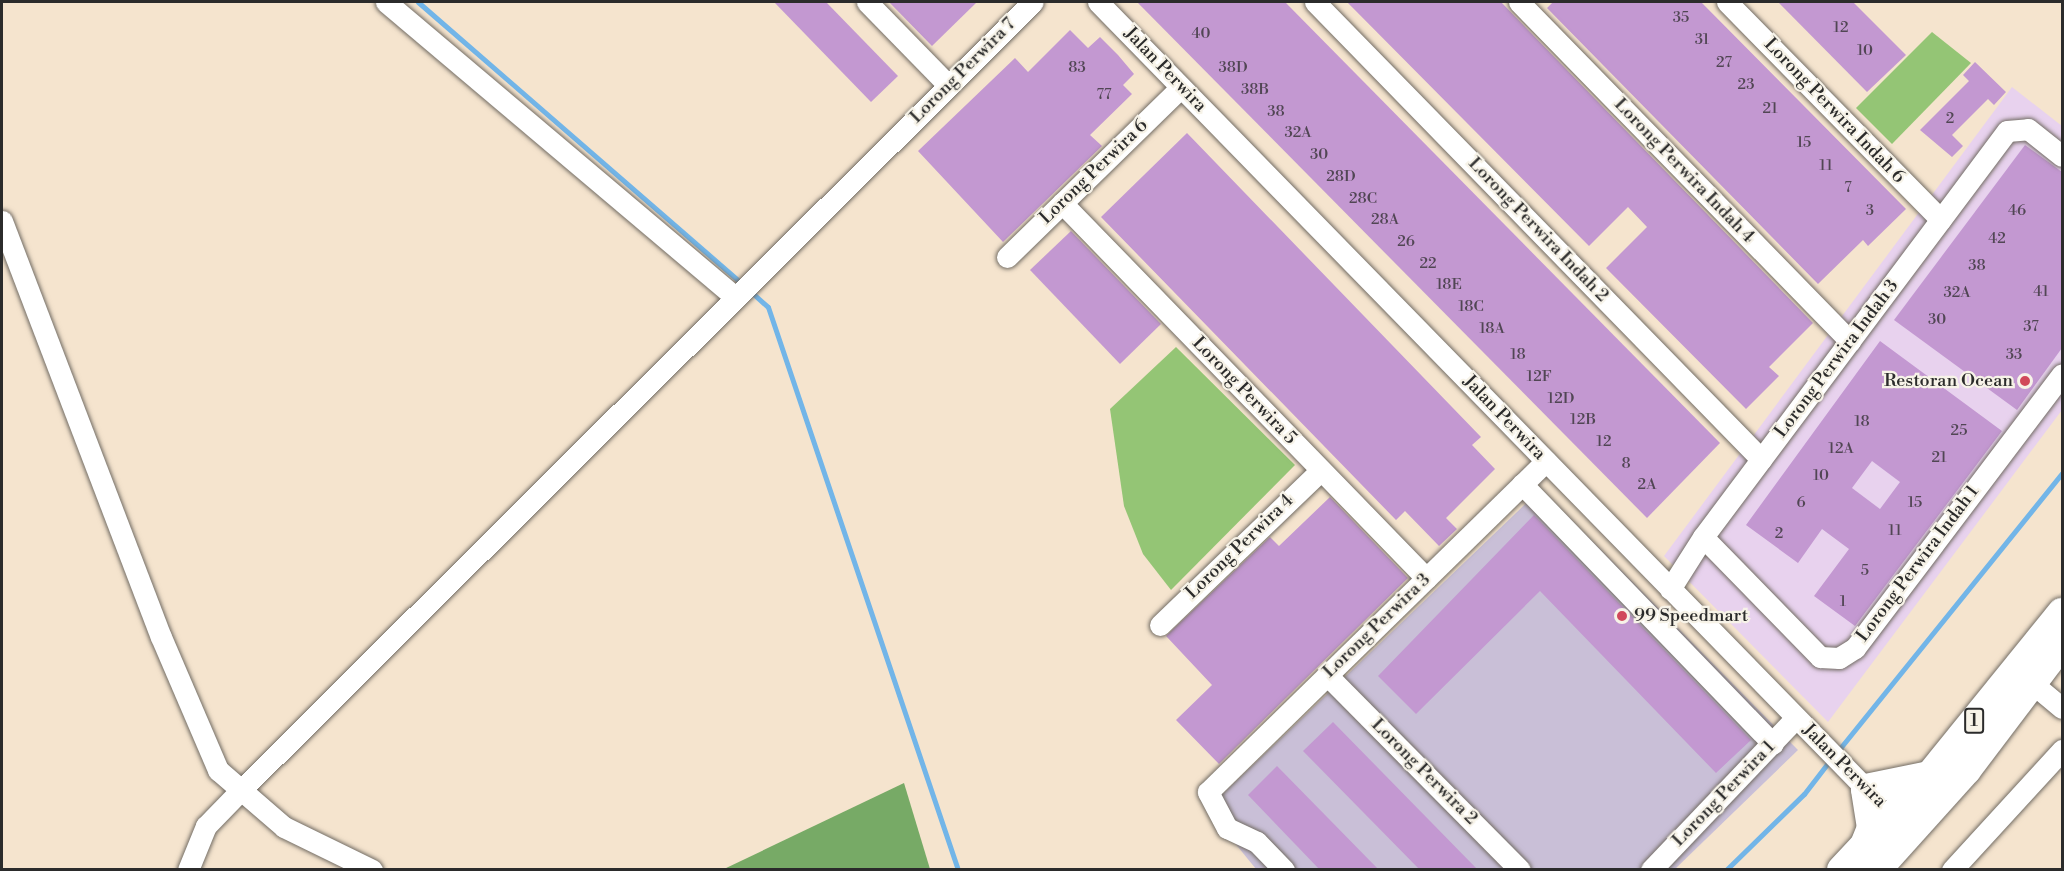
<!DOCTYPE html>
<style>
body{margin:0}
#map{position:relative;width:2064px;height:871px;overflow:hidden;background:#f5e4ce;font-family:"Libre Bodoni",serif}
div>[style]{position:absolute}
.built>*{inset:0;background:#e8d2ee}
.industrial>*{inset:0;background:#c9bfd7}
.green>*{inset:0;background:#94c575}
.forest>*{inset:0;background:#7a6}
.stream>*{height:5px;margin:-2.5px;padding:0 2.5px;transform-origin:2.5px;border-radius:2.5px;background:#72b5e8}
.building>*{inset:0;background:#c398d1}
.roads{filter:drop-shadow(0 0 2px #726c64) drop-shadow(0 0 2px #726c64)}
.minor>*{height:21px;margin:-10.5px;padding:0 10.5px;transform-origin:10.5px;border-radius:10.5px;background:#fff}
.highway>*{height:30px;margin:-15px;padding:0 15px;transform-origin:15px;border-radius:15px;background:#fff}
.dots>*{width:16px;height:16px;translate:-50% -50%;box-sizing:border-box;border:3px solid #f7f3e8;border-radius:50%}
span{translate:-50% -50%;white-space:nowrap;text-align:center;line-height:1.15;-webkit-text-stroke:4.5px #f7f3e8;paint-order:stroke}
.number-label{font-size:15px;color:#514654}
.number-label span{-webkit-text-stroke-width:0}
.shield-label span{padding:2px 4px;background:#f7f3e8;border:2px solid;border-radius:4px;-webkit-text-stroke-width:0}
.shield-label{font-size:16px;color:#2b2b2b;font-weight:700}
.street-label{font-size:18px;color:#2b2b2b}
.poi-label{font-size:18px;color:#2b2b2b}
.right{translate:-100% -50%;text-align:right}
.left{translate:0 -50%;text-align:left}
.frame{position:absolute;inset:0;border:3px solid #2b2b2b;pointer-events:none}
</style>
<div id="map">
<div class="built">
<i style="clip-path:polygon(2012px 87px,2062px 126px,2062px 410px,1828px 722px,1664px 556px)"></i>
</div>
<div class="industrial">
<i style="clip-path:polygon(1541px 489px,1798px 750px,1675px 869px,1256px 869px,1207px 809px)"></i>
</div>
<div class="green">
<i style="clip-path:polygon(1932px 32px,1971px 63px,1892px 144px,1856px 108px)"></i>
<i style="clip-path:polygon(1176px 347px,1295px 465px,1171px 590px,1143px 554px,1124px 506px,1110px 409px)"></i>
</div>
<div class="forest">
<i style="clip-path:polygon(904px 783px,930px 869px,724px 869px)"></i>
</div>
<div class="stream">
<i style="left:418px;top:2px;width:430px;rotate:41deg"></i>
<i style="left:749px;top:290px;width:25px;rotate:42deg"></i>
<i style="left:768px;top:307px;width:594px;rotate:71.35deg"></i>
<i style="left:1837px;top:752px;width:358px;rotate:-51.1deg"></i>
<i style="left:1726px;top:870px;width:109px;rotate:-44.3deg"></i>
<i style="left:1804px;top:794px;width:44px;rotate:-52.4deg"></i>
</div>
<div class="building">
<i style="clip-path:polygon(774px 2px,826px 2px,898px 76px,871px 102px)"></i>
<i style="clip-path:polygon(889px 2px,977px 2px,932px 46px)"></i>
<i style="clip-path:polygon(1137px 2px,1285px 2px,1720px 443px,1647px 518px)"></i>
<i style="clip-path:polygon(1347px 2px,1501px 2px,1813px 323px,1769px 367px,1779px 376px,1746px 409px,1606px 268px,1647px 227px,1628px 207px,1589px 246px)"></i>
<i style="clip-path:polygon(1553px 2px,1701px 2px,1906px 209px,1868px 246px,1863px 240px,1818px 284px,1547px 8px)"></i>
<i style="clip-path:polygon(1778px 2px,1853px 2px,1906px 55px,1867px 92px)"></i>
<i style="clip-path:polygon(1070px 30px,1088px 48px,1100px 37px,1118px 55px,1134px 74px,1123px 85px,1132px 94px,1090px 135px,1102px 146px,1003px 242px,918px 151px,1015px 58px,1028px 72px)"></i>
<i style="clip-path:polygon(1975px 62px,2006px 92px,1994px 105px,1988px 99px,1952px 135px,1963px 146px,1952px 157px,1920px 130px,1969px 81px,1963px 75px)"></i>
<i style="clip-path:polygon(1187px 133px,1481px 437px,1472px 445px,1495px 469px,1446px 518px,1457px 529px,1439px 546px,1405px 511px,1396px 520px,1101px 217px)"></i>
<i style="clip-path:polygon(2025px 145px,2062px 172px,2062px 348px,2017px 410px,1894px 320px)"></i>
<i style="clip-path:polygon(1071px 231px,1161px 324px,1120px 364px,1030px 270px)"></i>
<i style="clip-path:polygon(evenodd,1880px 341px,2002px 431px,1855px 626px,1814px 596px,1849px 549px,1822px 529px,1798px 563px,1746px 525px,1880px 341px,1872px 461px,1900px 482px,1880px 509px,1852px 488px,1872px 461px)"></i>
<i style="clip-path:polygon(1330px 497px,1408px 578px,1219px 764px,1176px 720px,1212px 685px,1166px 636px,1270px 537px,1279px 546px)"></i>
<i style="clip-path:polygon(1534px 515px,1751px 740px,1716px 773px,1540px 591px,1416px 714px,1378px 676px)"></i>
<i style="clip-path:polygon(1333px 722px,1478px 870px,1420px 870px,1303px 751px)"></i>
<i style="clip-path:polygon(1277px 766px,1379px 870px,1320px 870px,1248px 795px)"></i>
</div>
<div class="roads">
<div class="minor">
<i style="left:386px;top:2px;width:457px;rotate:40.2deg"></i>
<i style="left:867px;top:2px;width:116px;rotate:45.7deg"></i>
<i style="left:1098px;top:2px;width:1112px;rotate:45.69deg"></i>
<i style="left:1315px;top:2px;width:639px;rotate:45.7deg"></i>
<i style="left:1519px;top:2px;width:474px;rotate:45.7deg"></i>
<i style="left:1727px;top:2px;width:305px;rotate:45.5deg"></i>
<i style="left:1062px;top:203px;width:523px;rotate:45.85deg"></i>
<i style="left:2px;top:221px;width:445px;rotate:69.1deg"></i>
<i style="left:161px;top:637px;width:145px;rotate:66.8deg"></i>
<i style="left:218px;top:770px;width:87px;rotate:40.8deg"></i>
<i style="left:284px;top:827px;width:98px;rotate:26deg"></i>
<i style="left:1007px;top:257px;width:243px;rotate:-44.3deg"></i>
<i style="left:1522px;top:484px;width:361px;rotate:46deg"></i>
<i style="left:1703px;top:537px;width:168px;rotate:45.7deg"></i>
<i style="left:1820px;top:657px;width:19px;rotate:3deg"></i>
<i style="left:1839px;top:658px;width:19px;rotate:-32deg"></i>
<i style="left:1855px;top:648px;width:343px;rotate:-52.9deg"></i>
<i style="left:1670px;top:589px;width:62px;rotate:-57.6deg"></i>
<i style="left:1703px;top:537px;width:507px;rotate:-53.18deg"></i>
<i style="left:2007px;top:131px;width:21px;rotate:-5deg"></i>
<i style="left:2028px;top:129px;width:43px;rotate:38.5deg"></i>
<i style="left:1160px;top:625px;width:223px;rotate:-43.9deg"></i>
<i style="left:1327px;top:675px;width:274px;rotate:45.3deg"></i>
<i style="left:2032px;top:683px;width:39px;rotate:40deg"></i>
<i style="left:188px;top:870px;width:48px;rotate:-67.8deg"></i>
<i style="left:206px;top:826px;width:46px;rotate:-45.9deg"></i>
<i style="left:238px;top:793px;width:1121px;rotate:-44.86deg"></i>
<i style="left:1284px;top:870px;width:39px;rotate:-134deg"></i>
<i style="left:1257px;top:842px;width:33px;rotate:-155deg"></i>
<i style="left:1227px;top:828px;width:41px;rotate:-117.8deg"></i>
<i style="left:1208px;top:792px;width:473px;rotate:-44.4deg"></i>
<i style="left:1651px;top:870px;width:210px;rotate:-46.4deg"></i>
<i style="left:1952px;top:870px;width:163px;rotate:-47.5deg"></i>
</div>
<div class="highway">
<i style="left:1863px;top:850px;width:24px;rotate:-68deg"></i>
<i style="left:1872px;top:828px;width:39px;rotate:-99deg"></i>
<i style="left:1866px;top:789px;width:65px;rotate:-11.5deg"></i>
<i style="left:1842px;top:870px;width:129px;rotate:-46.9deg"></i>
<i style="left:1930px;top:776px;width:210px;rotate:-51deg"></i>
<i style="left:1876px;top:870px;width:135px;rotate:-48deg"></i>
<i style="left:1966px;top:770px;width:154px;rotate:-52.9deg"></i>
</div>
</div>
<div class="dots">
<i style="left:2025px;top:381px;background:#d1495b"></i>
<i style="left:1622px;top:616px;background:#d1495b"></i>
</div>
<div class="number-label">
<span style="left:1681px;top:18px">35</span>
<span style="left:1841px;top:28px">12</span>
<span style="left:1201px;top:34px">40</span>
<span style="left:1702px;top:40px">31</span>
<span style="left:1865px;top:51px">10</span>
<span style="left:1724px;top:63px">27</span>
<span style="left:1077px;top:68px">83</span>
<span style="left:1233px;top:68px">38D</span>
<span style="left:1746px;top:85px">23</span>
<span style="left:1255px;top:90px">38B</span>
<span style="left:1104px;top:95px">77</span>
<span style="left:1770px;top:109px">21</span>
<span style="left:1276px;top:112px">38</span>
<span style="left:1950px;top:119px">2</span>
<span style="left:1298px;top:133px">32A</span>
<span style="left:1804px;top:143px">15</span>
<span style="left:1319px;top:155px">30</span>
<span style="left:1826px;top:166px">11</span>
<span style="left:1341px;top:177px">28D</span>
<span style="left:1848px;top:188px">7</span>
<span style="left:1363px;top:199px">28C</span>
<span style="left:1870px;top:211px">3</span>
<span style="left:2017px;top:211px">46</span>
<span style="left:1385px;top:220px">28A</span>
<span style="left:1997px;top:239px">42</span>
<span style="left:1406px;top:242px">26</span>
<span style="left:1428px;top:264px">22</span>
<span style="left:1977px;top:266px">38</span>
<span style="left:1449px;top:285px">18E</span>
<span style="left:2041px;top:292px">41</span>
<span style="left:1957px;top:293px">32A</span>
<span style="left:1471px;top:307px">18C</span>
<span style="left:1937px;top:320px">30</span>
<span style="left:2031px;top:327px">37</span>
<span style="left:1492px;top:329px">18A</span>
<span style="left:1518px;top:355px">18</span>
<span style="left:2014px;top:355px">33</span>
<span style="left:1539px;top:377px">12F</span>
<span style="left:1561px;top:399px">12D</span>
<span style="left:1583px;top:420px">12B</span>
<span style="left:1862px;top:422px">18</span>
<span style="left:1959px;top:431px">25</span>
<span style="left:1604px;top:442px">12</span>
<span style="left:1841px;top:449px">12A</span>
<span style="left:1939px;top:458px">21</span>
<span style="left:1626px;top:464px">8</span>
<span style="left:1821px;top:476px">10</span>
<span style="left:1647px;top:485px">2A</span>
<span style="left:1801px;top:503px">6</span>
<span style="left:1915px;top:503px">15</span>
<span style="left:1895px;top:531px">11</span>
<span style="left:1779px;top:534px">2</span>
<span style="left:1865px;top:571px">5</span>
<span style="left:1843px;top:602px">1</span>
</div>
<div class="shield-label">
<span style="left:1974px;top:721px">1</span>
</div>
<div class="street-label">
<span style="left:1165px;top:70px;rotate:46deg">Jalan Perwira</span>
<span style="left:963px;top:71px;rotate:-45deg">Lorong Perwira 7</span>
<span style="left:1834px;top:111px;rotate:46deg">Lorong Perwira Indah 6</span>
<span style="left:1684px;top:171px;rotate:46deg">Lorong Perwira Indah 4</span>
<span style="left:1094px;top:172px;rotate:-44deg">Lorong Perwira 6</span>
<span style="left:1538px;top:230px;rotate:46deg">Lorong Perwira Indah 2</span>
<span style="left:1837px;top:359px;rotate:-53deg">Lorong Perwira Indah 3</span>
<span style="left:1244px;top:391px;rotate:46deg">Lorong Perwira 5</span>
<span style="left:1504px;top:418px;rotate:46deg">Jalan Perwira</span>
<span style="left:1240px;top:547px;rotate:-44deg">Lorong Perwira 4</span>
<span style="left:1918px;top:564px;rotate:-53deg">Lorong Perwira Indah 1</span>
<span style="left:1377px;top:626px;rotate:-44deg">Lorong Perwira 3</span>
<span style="left:1844px;top:766px;rotate:45deg">Jalan Perwira</span>
<span style="left:1424px;top:772px;rotate:45deg">Lorong Perwira 2</span>
<span style="left:1724px;top:794px;rotate:-46deg">Lorong Perwira 1</span>
</div>
<div class="poi-label">
<span class="right" style="left:2013px;top:381px">Restoran Ocean</span>
<span class="left" style="left:1634px;top:616px">99 Speedmart</span>
</div>
<div class="frame"></div>
</div>
